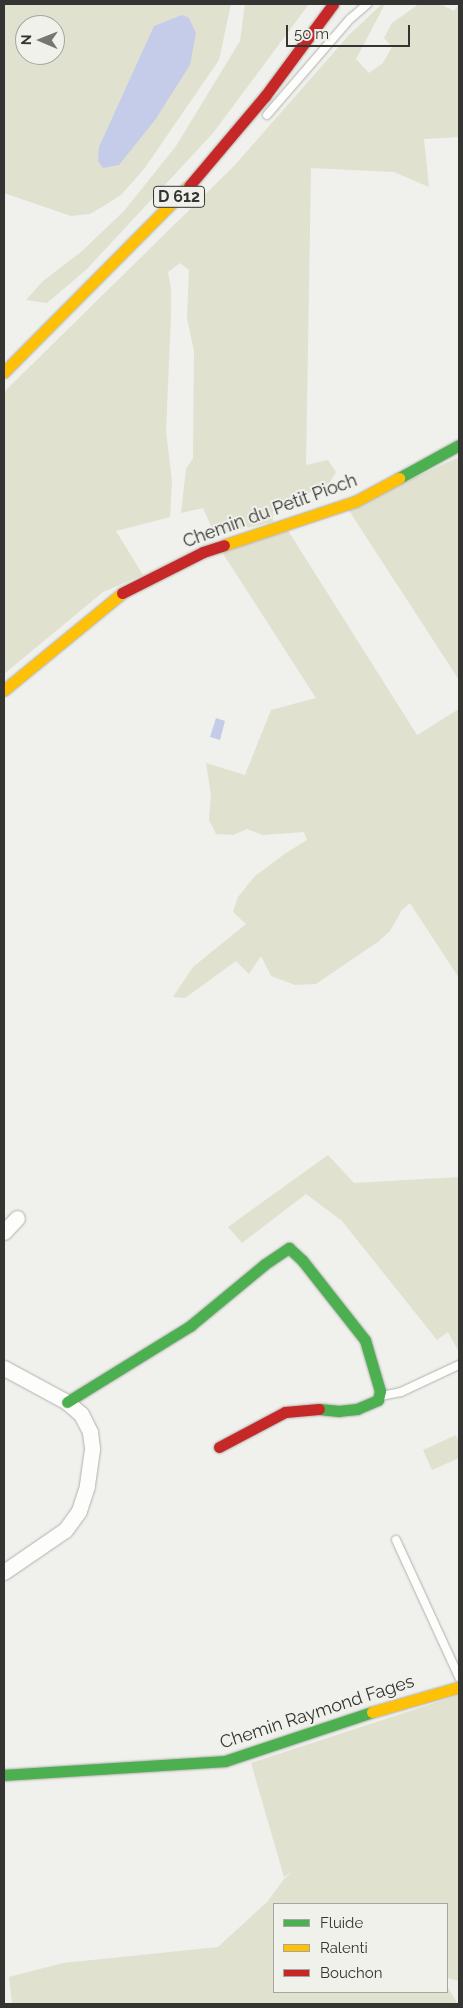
<!DOCTYPE html>
<style>
body{margin:0}
#map{position:relative;width:463px;height:2008px;overflow:hidden;background:#f0f0ed;font-family:Raleway,sans-serif}
div>[style]{position:absolute}
.green>*{inset:0;background:#e0e1ce}
.water>*{inset:0;background:#c4ccea}
.roads{filter:drop-shadow(0 0 1px #b0b0ad) drop-shadow(0 0 1px #b0b0ad)}
.lane>*{height:8px;margin:-4px;padding:0 4px;transform-origin:4px;border-radius:4px;background:#fdfdfc}
.street>*{height:15px;margin:-7.5px;padding:0 7.5px;transform-origin:7.5px;border-radius:7.5px;background:#fdfdfc}
.fast>*{height:11px;margin:-5.5px;padding:0 5.5px;transform-origin:5.5px;border-radius:5.5px;background:#4caf50}
.slow>*{height:11px;margin:-5.5px;padding:0 5.5px;transform-origin:5.5px;border-radius:5.5px;background:#ffc107}
.jam>*{height:11px;margin:-5.5px;padding:0 5.5px;transform-origin:5.5px;border-radius:5.5px;background:#c62828}
span{translate:-50% -50%;white-space:nowrap;text-align:center;line-height:1.15;-webkit-text-stroke:4px #f1f1ec;paint-order:stroke}
.shield-label span{padding:1px 4px;background:#f1f1ec;border:1px solid;border-radius:4px;-webkit-text-stroke-width:0}
.shield-label{font-size:16px;color:#343432;font-weight:700}
.street-label{font-size:18px;color:#343432}
.frame{position:absolute;inset:0;border:5px solid #343432;pointer-events:none}
.legend{position:absolute;left:273px;top:1903px;width:175px;height:90px;box-sizing:border-box;background:#f1f1ec;border:1px solid #a5a5a2;margin:0;padding:6px 9px;list-style:none;font-size:15px;color:#343432}
.legend li{display:flex;align-items:center;gap:10px;height:25px}
.legend b{width:25px;border:1px solid #a5a5a2}
.north{position:absolute;left:15px;top:15px;width:50px;height:50px;box-sizing:border-box;background:#f1f1ec;border:1px solid #a5a5a2;border-radius:50%;rotate:271deg;font-size:14px;font-weight:700;line-height:20px;text-align:center;color:#343432}
.north::after{content:'';display:block;margin:auto;width:18px;height:22px;background:#767673;clip-path:polygon(50% 0,100% 100%,50% 72%,0 100%)}
.scale{position:absolute;left:286px;top:25px;width:124px;height:22px;box-sizing:border-box;border:2px solid #343432;border-top:0;padding-left:6px;font-size:15px;line-height:18px;white-space:nowrap;color:#343432;-webkit-text-stroke:4px #f1f1ec;paint-order:stroke}
</style>
<div id="map">
<div class="green">
<i style="clip-path:polygon(evenodd,4px 4px,231px 4px,219px 60px,144px 169px,121px 195px,105px 205px,90px 214px,71px 216px,4px 193px,4px 4px,25px 25px,55px 25px,55px 55px,25px 55px,25px 25px)"></i>
<i style="clip-path:polygon(245px 4px,309px 4px,213px 133px,87px 269px,47px 303px,26px 300px,43px 281px,81px 252px,124px 211px,176px 146px,240px 41px)"></i>
<i style="clip-path:polygon(382px 4px,385px 4px,356px 59px,369px 73px,383px 63px,392px 47px,384px 38px,392px 23px,419px 4px,440px 4px,454px 11px,459px 4px,459px 137px,424px 139px,429px 187px,394px 172px,311px 168px,306px 465px,328px 460px,336px 472px,329px 484px,306px 494px,273px 504px,273px 522px,215px 535px,203px 508px,181px 513px,186px 469px,193px 458px,194px 351px,187px 318px,189px 270px,180px 263px,168px 272px,171px 289px,171px 316px,166px 431px,172px 481px,170px 517px,116px 531px,143px 575px,103px 592px,4px 674px,4px 392px,234px 166px,349px 35px)"></i>
<i style="clip-path:polygon(459px 457px,459px 680px,348px 509px)"></i>
<i style="clip-path:polygon(287px 529px,417px 735px,459px 709px,459px 978px,410px 903px,402px 910px,390px 931px,379px 941px,316px 984px,295px 985px,271px 976px,261px 956px,249px 974px,236px 961px,185px 998px,173px 997px,193px 967px,246px 924px,233px 912px,238px 897px,255px 876px,286px 853px,307px 840px,304px 832px,263px 835px,247px 829px,233px 835px,216px 834px,209px 820px,211px 795px,206px 763px,245px 775px,271px 710px,316px 698px,222px 552px)"></i>
<i style="clip-path:polygon(328px 1155px,354px 1183px,459px 1177px,459px 1352px,448px 1332px,437px 1340px,342px 1221px,306px 1194px,242px 1243px,228px 1227px)"></i>
<i style="clip-path:polygon(456px 1435px,459px 1443px,459px 1458px,432px 1470px,423px 1450px)"></i>
<i style="clip-path:polygon(459px 1695px,459px 1981px,447px 1978px,447px 1904px,274px 1904px,274px 1992px,447px 1992px,447px 1986px,458px 2004px,12px 2004px,9px 1977px,63px 1963px,218px 1947px,268px 1901px,284px 1879px,293px 1871px,284px 1877px,251px 1763px)"></i>
</div>
<div class="water">
<i style="clip-path:polygon(182px 15px,189px 18px,196px 33px,190px 65px,155px 120px,119px 165px,103px 168px,98px 161px,99px 147px,154px 26px)"></i>
<i style="clip-path:polygon(216px 718px,225px 721px,220px 740px,210px 737px)"></i>
</div>
<div class="roads">
<div class="lane">
<i style="left:267px;top:115px;width:127px;rotate:-49.2deg"></i>
<i style="left:350px;top:19px;width:23px;rotate:-41deg"></i>
<i style="left:381px;top:1396px;width:20px;rotate:-11deg"></i>
<i style="left:401px;top:1392px;width:64px;rotate:-25deg"></i>
<i style="left:396px;top:1540px;width:151px;rotate:65.3deg"></i>
</div>
<div class="street">
<i style="left:4px;top:1232px;width:19px;rotate:-47deg"></i>
<i style="left:4px;top:1368px;width:72px;rotate:28.4deg"></i>
<i style="left:67px;top:1402px;width:18px;rotate:41deg"></i>
<i style="left:81px;top:1414px;width:20px;rotate:63deg"></i>
<i style="left:90px;top:1432px;width:17px;rotate:83deg"></i>
<i style="left:92px;top:1449px;width:37px;rotate:98deg"></i>
<i style="left:87px;top:1486px;width:26px;rotate:108deg"></i>
<i style="left:79px;top:1511px;width:24px;rotate:126deg"></i>
<i style="left:65px;top:1530px;width:74px;rotate:145.5deg"></i>
</div>
<div class="fast">
<i style="left:399px;top:478px;width:68px;rotate:-28.8deg"></i>
<i style="left:67px;top:1402px;width:145px;rotate:-31.7deg"></i>
<i style="left:190px;top:1326px;width:97px;rotate:-39.6deg"></i>
<i style="left:265px;top:1264px;width:29px;rotate:-34deg"></i>
<i style="left:289px;top:1248px;width:18px;rotate:43deg"></i>
<i style="left:302px;top:1260px;width:102px;rotate:51.8deg"></i>
<i style="left:365px;top:1340px;width:53px;rotate:73.6deg"></i>
<i style="left:380px;top:1391px;width:9px;rotate:103deg"></i>
<i style="left:378px;top:1400px;width:23px;rotate:157deg"></i>
<i style="left:357px;top:1409px;width:18px;rotate:174deg"></i>
<i style="left:339px;top:1411px;width:20px;rotate:-174deg"></i>
<i style="left:4px;top:1775px;width:221px;rotate:-3.6deg"></i>
<i style="left:225px;top:1761px;width:155px;rotate:-18.4deg"></i>
</div>
<div class="slow">
<i style="left:4px;top:372px;width:262px;rotate:-45.2deg"></i>
<i style="left:224px;top:545px;width:139px;rotate:-18.4deg"></i>
<i style="left:356px;top:501px;width:49px;rotate:-28.1deg"></i>
<i style="left:4px;top:690px;width:153px;rotate:-39.4deg"></i>
<i style="left:372px;top:1712px;width:91px;rotate:-16deg"></i>
</div>
<div class="jam">
<i style="left:189px;top:186px;width:118px;rotate:-49.8deg"></i>
<i style="left:265px;top:96px;width:114px;rotate:-53.5deg"></i>
<i style="left:122px;top:593px;width:91px;rotate:-26.8deg"></i>
<i style="left:203px;top:552px;width:22px;rotate:-18deg"></i>
<i style="left:219px;top:1447px;width:75px;rotate:-27.9deg"></i>
<i style="left:285px;top:1412px;width:34px;rotate:-5deg"></i>
</div>
</div>
<div class="shield-label">
<span style="left:179px;top:197px">D 612</span>
</div>
<div class="street-label">
<span style="left:270px;top:511px;rotate:-20deg">Chemin du Petit Pioch</span>
<span style="left:317px;top:1712px;rotate:-18deg">Chemin Raymond Fages</span>
</div>
<div class="frame"></div>
<ul class="legend">
<li><b style="height:6px;background:#4caf50"></b>Fluide</li>
<li><b style="height:6px;background:#ffc107"></b>Ralenti</li>
<li><b style="height:6px;background:#c62828"></b>Bouchon</li>
</ul>
<div class="north">N</div>
<div class="scale">50 m</div>
</div>
